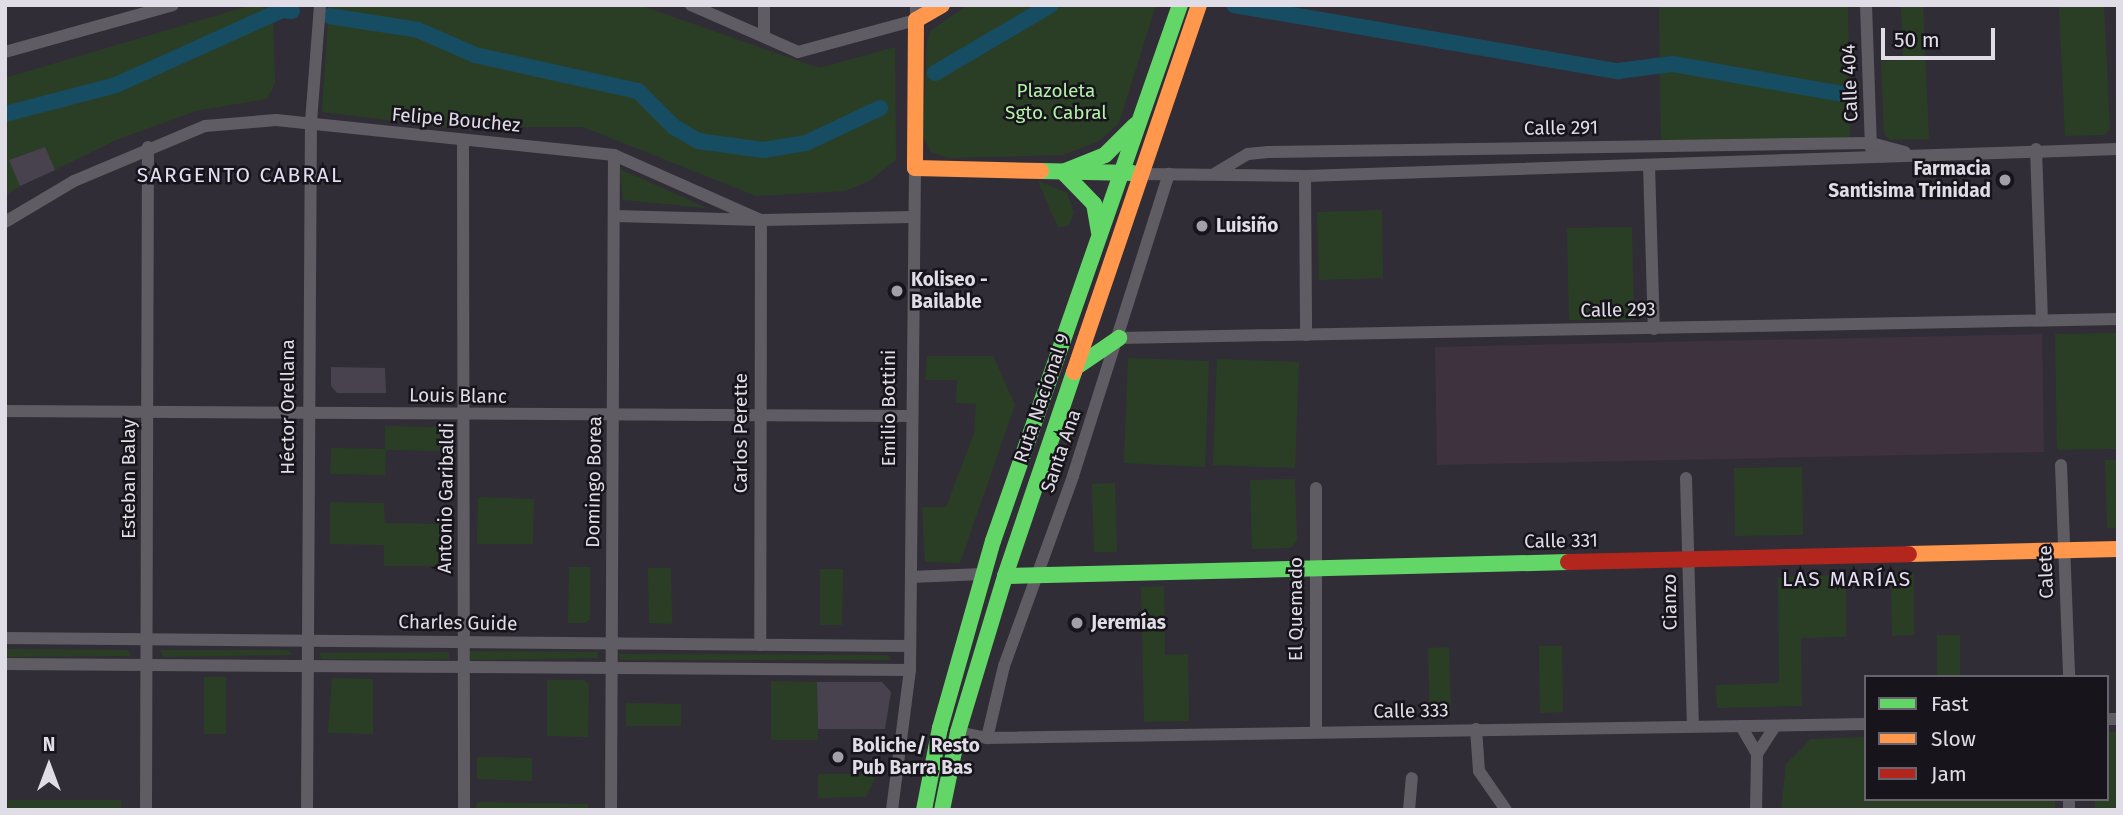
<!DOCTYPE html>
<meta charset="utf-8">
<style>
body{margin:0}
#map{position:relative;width:2123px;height:815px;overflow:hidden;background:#312d36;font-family:"Fira Sans",sans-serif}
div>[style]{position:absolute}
.industrial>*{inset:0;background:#3e323e}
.green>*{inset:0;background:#2a3e26}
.canal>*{height:16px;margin:-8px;padding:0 8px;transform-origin:8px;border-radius:8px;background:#164d62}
.building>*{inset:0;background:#48424f}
.street>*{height:12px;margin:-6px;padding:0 6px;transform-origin:6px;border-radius:6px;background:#5f5c63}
.fast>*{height:16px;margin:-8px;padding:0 8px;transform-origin:8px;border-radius:8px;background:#63d668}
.slow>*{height:16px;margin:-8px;padding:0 8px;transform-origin:8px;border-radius:8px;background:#ff974d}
.jam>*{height:16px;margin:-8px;padding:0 8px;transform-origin:8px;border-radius:8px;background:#b3261e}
.dots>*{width:19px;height:19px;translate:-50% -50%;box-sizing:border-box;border:4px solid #17141b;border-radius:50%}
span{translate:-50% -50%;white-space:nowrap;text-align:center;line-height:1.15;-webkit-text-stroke:5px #17141b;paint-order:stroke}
.street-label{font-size:19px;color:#e1dde7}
.park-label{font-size:19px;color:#b2f1a7}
.poi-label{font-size:19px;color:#e1dde7;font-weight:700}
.right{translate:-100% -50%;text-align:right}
.left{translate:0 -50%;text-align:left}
.neighbourhood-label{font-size:21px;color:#e6def3;letter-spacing:2px}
.frame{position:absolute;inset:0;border:7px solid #e1dde7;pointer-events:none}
.legend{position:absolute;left:1864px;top:675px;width:245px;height:126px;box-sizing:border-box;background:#17141b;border:2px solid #68646d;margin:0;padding:9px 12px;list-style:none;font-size:21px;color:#e1dde7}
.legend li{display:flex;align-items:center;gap:14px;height:35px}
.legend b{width:35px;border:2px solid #68646d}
.north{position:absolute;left:14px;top:731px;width:70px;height:70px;-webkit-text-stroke:5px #17141b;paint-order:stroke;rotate:0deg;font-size:19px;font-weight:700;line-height:28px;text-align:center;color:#e1dde7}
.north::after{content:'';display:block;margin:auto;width:24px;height:32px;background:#e1dde7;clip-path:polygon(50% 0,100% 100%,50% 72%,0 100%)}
.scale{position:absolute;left:1881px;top:28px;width:114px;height:32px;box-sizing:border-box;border:4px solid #e1dde7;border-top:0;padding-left:9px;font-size:21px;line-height:24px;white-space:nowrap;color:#e1dde7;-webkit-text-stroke:5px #17141b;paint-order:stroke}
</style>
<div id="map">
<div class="industrial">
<i style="clip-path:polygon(2042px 334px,2044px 452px,1437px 465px,1435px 347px)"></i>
</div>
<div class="green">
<i style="clip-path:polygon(252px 5px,273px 10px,275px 83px,267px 99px,196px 111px,116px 140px,55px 170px,44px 148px,10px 159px,20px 186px,5px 196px,5px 78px)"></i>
<i style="clip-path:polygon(329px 5px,639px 5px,819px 68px,895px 47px,896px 160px,869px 181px,845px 191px,756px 196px,583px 127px,443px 127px,322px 112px)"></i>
<i style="clip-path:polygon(968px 5px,1156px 5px,1119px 123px,1099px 141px,1063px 155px,948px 158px,931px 152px,923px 137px,927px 42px,931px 30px)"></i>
<i style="clip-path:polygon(1659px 5px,1848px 5px,1850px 141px,1661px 144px)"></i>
<i style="clip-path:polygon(1901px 5px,1923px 5px,1929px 139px,1890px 140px,1884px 134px,1881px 61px,1903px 60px)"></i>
<i style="clip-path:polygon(2059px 5px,2104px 5px,2110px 129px,2104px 135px,2065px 136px)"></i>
<i style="clip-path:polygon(620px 169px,707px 208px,623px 200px)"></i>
<i style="clip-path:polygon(1038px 181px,1067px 193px,1074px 213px,1069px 225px,1058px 228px)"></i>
<i style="clip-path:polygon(1382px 210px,1383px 278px,1319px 280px,1317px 212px)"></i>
<i style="clip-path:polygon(1632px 227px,1634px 320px,1569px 320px,1567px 228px)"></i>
<i style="clip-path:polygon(2118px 333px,2118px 449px,2057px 450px,2055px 334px)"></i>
<i style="clip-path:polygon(927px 356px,993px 356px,1015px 405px,960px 563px,925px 562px,922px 507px,946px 507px,974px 433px,976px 404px,956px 403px,957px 380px,925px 380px)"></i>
<i style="clip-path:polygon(1128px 358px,1209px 361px,1205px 467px,1124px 463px)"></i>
<i style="clip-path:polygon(1217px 359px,1299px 362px,1295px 468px,1213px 465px)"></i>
<i style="clip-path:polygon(385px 426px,438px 427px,442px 451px,386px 450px,385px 475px,330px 474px,331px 448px,385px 449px)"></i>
<i style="clip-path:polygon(2105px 460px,2118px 460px,2118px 528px,2107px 528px)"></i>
<i style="clip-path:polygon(1802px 467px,1803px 535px,1735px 536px,1734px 468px)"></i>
<i style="clip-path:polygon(1295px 479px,1297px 540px,1291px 548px,1252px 549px,1250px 480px)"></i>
<i style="clip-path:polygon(1115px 483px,1117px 552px,1094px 552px,1092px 484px)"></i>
<i style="clip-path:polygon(478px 497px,534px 499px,533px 544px,477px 544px)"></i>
<i style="clip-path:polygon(330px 502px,384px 503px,385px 523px,442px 524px,443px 566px,384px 566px,384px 545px,330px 544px)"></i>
<i style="clip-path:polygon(569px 567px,590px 567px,590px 619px,585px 623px,568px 623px)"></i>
<i style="clip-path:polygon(648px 568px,671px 568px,672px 624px,649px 623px)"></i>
<i style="clip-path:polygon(820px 569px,843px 569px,842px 625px,820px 625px)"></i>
<i style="clip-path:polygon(1914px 573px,1914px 635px,1892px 636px,1891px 574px)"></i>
<i style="clip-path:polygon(1846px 575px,1846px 637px,1801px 638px,1802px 706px,1717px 708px,1716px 685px,1779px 683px,1778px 577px)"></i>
<i style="clip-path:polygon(1164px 586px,1165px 655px,1188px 654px,1189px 721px,1144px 722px,1141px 587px)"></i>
<i style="clip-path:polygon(1937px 635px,1960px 635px,1960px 677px,1937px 677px)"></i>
<i style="clip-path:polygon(1539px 646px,1562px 646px,1563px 712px,1540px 713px)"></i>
<i style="clip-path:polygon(1449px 647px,1451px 715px,1430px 716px,1428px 648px)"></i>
<i style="clip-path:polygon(6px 649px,128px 650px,131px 656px,6px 657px)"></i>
<i style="clip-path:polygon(160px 650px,289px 650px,292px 655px,163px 657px)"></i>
<i style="clip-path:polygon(469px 651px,597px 652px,599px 658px,470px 660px)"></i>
<i style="clip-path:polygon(449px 652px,449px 659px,322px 659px,319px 653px)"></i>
<i style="clip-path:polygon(618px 654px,888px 655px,891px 660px,620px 660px)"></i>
<i style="clip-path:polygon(204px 677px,226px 677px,226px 734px,204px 734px)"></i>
<i style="clip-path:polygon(332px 678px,373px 679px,373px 734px,328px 733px)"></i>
<i style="clip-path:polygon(547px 680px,584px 680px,589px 685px,588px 737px,547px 736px)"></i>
<i style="clip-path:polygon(771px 681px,817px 682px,818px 740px,771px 740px)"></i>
<i style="clip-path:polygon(626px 703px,681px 704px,681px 726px,626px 726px)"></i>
<i style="clip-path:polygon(2107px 732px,2118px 732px,2118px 810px,2095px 810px,2095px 799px,2107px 799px)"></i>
<i style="clip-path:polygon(1866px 737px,1866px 799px,2055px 799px,2055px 810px,1781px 810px,1786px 764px,1811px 739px)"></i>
<i style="clip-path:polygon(477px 757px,532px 758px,532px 781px,477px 779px)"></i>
<i style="clip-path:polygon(818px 774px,877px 774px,866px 797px,818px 798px)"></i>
<i style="clip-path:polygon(8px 800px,121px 800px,121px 810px,8px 810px)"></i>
<i style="clip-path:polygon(477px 802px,588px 804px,588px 810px,476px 810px)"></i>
</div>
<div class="canal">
<i style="left:1234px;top:5px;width:390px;rotate:9.8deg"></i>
<i style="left:1618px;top:71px;width:55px;rotate:-7.3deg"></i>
<i style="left:1673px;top:64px;width:179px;rotate:10deg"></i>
<i style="left:329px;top:16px;width:90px;rotate:8.9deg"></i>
<i style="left:418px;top:30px;width:62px;rotate:23.7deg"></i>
<i style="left:475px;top:55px;width:167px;rotate:12.5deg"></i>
<i style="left:638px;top:91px;width:51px;rotate:45deg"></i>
<i style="left:674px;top:127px;width:28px;rotate:30deg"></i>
<i style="left:698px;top:141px;width:66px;rotate:7.9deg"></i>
<i style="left:763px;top:150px;width:44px;rotate:-9.2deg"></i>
<i style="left:806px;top:143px;width:82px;rotate:-25.3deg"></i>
<i style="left:935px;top:73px;width:134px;rotate:-30.4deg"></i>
<i style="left:5px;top:114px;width:115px;rotate:-14.6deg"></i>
<i style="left:116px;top:85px;width:182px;rotate:-24.3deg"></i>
<i style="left:282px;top:10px;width:10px;rotate:6deg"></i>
</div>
<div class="building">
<i style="clip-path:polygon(45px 147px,55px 170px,20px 186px,9px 160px)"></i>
<i style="clip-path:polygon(331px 367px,385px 368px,386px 393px,337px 393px,331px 386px)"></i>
<i style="clip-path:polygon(817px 682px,882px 682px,891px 692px,885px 729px,818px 729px)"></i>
</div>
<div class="street">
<i style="left:691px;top:5px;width:117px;rotate:23.7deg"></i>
<i style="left:798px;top:52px;width:122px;rotate:-15.2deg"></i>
<i style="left:916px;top:20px;width:15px;rotate:-90deg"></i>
<i style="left:1866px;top:5px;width:144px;rotate:88deg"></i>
<i style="left:764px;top:34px;width:29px;rotate:-90deg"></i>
<i style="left:5px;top:52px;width:174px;rotate:-15.6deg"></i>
<i style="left:463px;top:144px;width:666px;rotate:89.91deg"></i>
<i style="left:2036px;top:149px;width:171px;rotate:88deg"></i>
<i style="left:1649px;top:165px;width:164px;rotate:88.3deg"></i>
<i style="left:1216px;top:173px;width:37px;rotate:-31deg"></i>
<i style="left:1248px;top:154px;width:20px;rotate:-6deg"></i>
<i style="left:1268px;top:152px;width:603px;rotate:-0.86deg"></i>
<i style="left:1871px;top:143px;width:35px;rotate:15deg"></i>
<i style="left:1142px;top:174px;width:163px;rotate:0.7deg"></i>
<i style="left:1305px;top:176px;width:813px;rotate:-1.9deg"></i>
<i style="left:1305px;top:176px;width:159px;rotate:89.6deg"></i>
<i style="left:615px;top:216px;width:146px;rotate:1.6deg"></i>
<i style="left:761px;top:220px;width:425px;rotate:90.1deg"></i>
<i style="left:5px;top:222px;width:80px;rotate:-30.7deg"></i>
<i style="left:74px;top:181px;width:142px;rotate:-22.8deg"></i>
<i style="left:205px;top:126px;width:71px;rotate:-4.8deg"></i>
<i style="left:276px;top:120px;width:340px;rotate:5.9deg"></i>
<i style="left:614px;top:155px;width:161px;rotate:23.9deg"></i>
<i style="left:761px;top:220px;width:152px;rotate:-1.1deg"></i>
<i style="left:1119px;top:338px;width:999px;rotate:-1.09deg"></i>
<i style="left:5px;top:411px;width:905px;rotate:0.32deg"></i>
<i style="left:2061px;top:465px;width:212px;rotate:87.8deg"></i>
<i style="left:1686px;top:478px;width:248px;rotate:88.4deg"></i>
<i style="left:1316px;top:488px;width:243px;rotate:90deg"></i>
<i style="left:911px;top:577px;width:71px;rotate:-2.4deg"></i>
<i style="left:5px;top:638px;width:905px;rotate:0.51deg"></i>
<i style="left:5px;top:664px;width:905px;rotate:0.38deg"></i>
<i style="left:2107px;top:719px;width:11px"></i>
<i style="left:1741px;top:726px;width:32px;rotate:60deg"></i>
<i style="left:1757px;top:754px;width:56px;rotate:91deg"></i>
<i style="left:1476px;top:729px;width:42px;rotate:85.9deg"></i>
<i style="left:1479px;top:771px;width:47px;rotate:55.3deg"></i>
<i style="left:958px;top:732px;width:30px;rotate:12deg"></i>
<i style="left:987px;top:738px;width:879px;rotate:-0.91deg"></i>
<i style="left:987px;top:738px;width:74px;rotate:-76.7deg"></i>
<i style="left:1004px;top:666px;width:202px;rotate:-70deg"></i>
<i style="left:1073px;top:476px;width:317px;rotate:-72.4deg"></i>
<i style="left:1757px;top:754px;width:33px;rotate:-57deg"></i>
<i style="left:146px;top:810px;width:663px;rotate:-89.83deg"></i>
<i style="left:307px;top:810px;width:688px;rotate:-89.67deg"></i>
<i style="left:311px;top:122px;width:117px;rotate:-85.6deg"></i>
<i style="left:611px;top:810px;width:655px;rotate:-89.74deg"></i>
<i style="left:892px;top:810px;width:141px;rotate:-82.7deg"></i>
<i style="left:910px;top:670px;width:502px;rotate:-89.43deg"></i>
<i style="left:1409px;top:810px;width:32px;rotate:-85deg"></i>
<i style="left:2069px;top:810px;width:11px;rotate:-90deg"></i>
</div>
<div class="fast">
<i style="left:1041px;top:171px;width:92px;rotate:1.2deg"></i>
<i style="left:1099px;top:232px;width:28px;rotate:-100deg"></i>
<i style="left:1094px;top:204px;width:45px;rotate:-134.1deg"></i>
<i style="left:1063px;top:172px;width:45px;rotate:-22deg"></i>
<i style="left:1105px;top:155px;width:42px;rotate:-45deg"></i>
<i style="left:1078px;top:366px;width:50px;rotate:-34.3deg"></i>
<i style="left:1005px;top:576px;width:563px;rotate:-1.42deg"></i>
<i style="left:924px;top:810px;width:84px;rotate:-79deg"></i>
<i style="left:940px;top:728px;width:194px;rotate:-74.2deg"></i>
<i style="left:993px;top:541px;width:568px;rotate:-70.77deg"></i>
<i style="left:942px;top:810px;width:80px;rotate:-78.4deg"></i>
<i style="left:958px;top:732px;width:163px;rotate:-73.2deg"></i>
<i style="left:1005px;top:576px;width:215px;rotate:-71.3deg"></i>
</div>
<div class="slow">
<i style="left:942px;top:5px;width:30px;rotate:150deg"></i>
<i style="left:916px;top:20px;width:148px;rotate:90.4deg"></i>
<i style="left:915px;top:168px;width:126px;rotate:1.4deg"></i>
<i style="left:1074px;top:372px;width:388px;rotate:-71.2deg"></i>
<i style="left:1909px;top:554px;width:209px;rotate:-1.4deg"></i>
</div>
<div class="jam">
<i style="left:1568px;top:562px;width:341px;rotate:-1.3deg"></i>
</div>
<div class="dots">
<i style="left:2005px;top:180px;background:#a39fa9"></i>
<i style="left:1202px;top:226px;background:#a39fa9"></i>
<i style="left:897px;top:291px;background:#a39fa9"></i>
<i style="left:1077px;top:623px;background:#a39fa9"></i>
<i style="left:838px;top:757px;background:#a39fa9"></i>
</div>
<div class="street-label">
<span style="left:1850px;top:83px;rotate:-92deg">Calle 404</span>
<span style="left:456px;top:120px;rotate:5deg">Felipe Bouchez</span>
<span style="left:1561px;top:128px;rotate:-1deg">Calle 291</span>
<span style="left:1618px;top:310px;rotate:-1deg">Calle 293</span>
<span style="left:458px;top:396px;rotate:1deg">Louis Blanc</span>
<span style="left:1042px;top:398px;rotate:-71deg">Ruta Nacional 9</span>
<span style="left:288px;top:407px;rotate:-90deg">Héctor Orellana</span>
<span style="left:889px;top:408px;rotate:-90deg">Emilio Bottini</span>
<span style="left:741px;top:433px;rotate:-90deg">Carlos Perette</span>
<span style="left:1061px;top:451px;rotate:-71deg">Santa Ana</span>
<span style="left:129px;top:479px;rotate:-90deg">Esteban Balay</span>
<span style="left:594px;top:482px;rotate:-89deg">Domingo Borea</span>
<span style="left:446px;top:498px;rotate:-89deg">Antonio Garibaldi</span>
<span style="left:1561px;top:541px;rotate:-1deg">Calle 331</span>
<span style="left:2046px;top:572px;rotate:-92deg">Calete</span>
<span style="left:1670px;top:602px;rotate:-91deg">Cianzo</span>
<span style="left:1296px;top:609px;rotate:-90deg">El Quemado</span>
<span style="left:458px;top:623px;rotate:1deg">Charles Guide</span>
<span style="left:1411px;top:711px;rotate:-1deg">Calle 333</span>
</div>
<div class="park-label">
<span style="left:1056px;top:102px">Plazoleta<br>Sgto. Cabral</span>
</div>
<div class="poi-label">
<span class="right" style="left:1991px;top:180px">Farmacia<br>Santisima Trinidad</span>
<span class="left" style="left:1216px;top:226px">Luisiño</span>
<span class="left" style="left:911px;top:291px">Koliseo -<br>Bailable</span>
<span class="left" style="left:1091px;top:623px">Jeremías</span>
<span class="left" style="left:852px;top:757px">Boliche/ Resto<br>Pub Barra Bas</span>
</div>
<div class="neighbourhood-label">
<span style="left:240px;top:175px">SARGENTO CABRAL</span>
<span style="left:1847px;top:579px">LAS MARÍAS</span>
</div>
<div class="frame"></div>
<ul class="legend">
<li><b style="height:9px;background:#63d668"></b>Fast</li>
<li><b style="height:9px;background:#ff974d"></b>Slow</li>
<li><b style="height:9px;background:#b3261e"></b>Jam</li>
</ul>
<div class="north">N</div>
<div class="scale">50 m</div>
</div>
